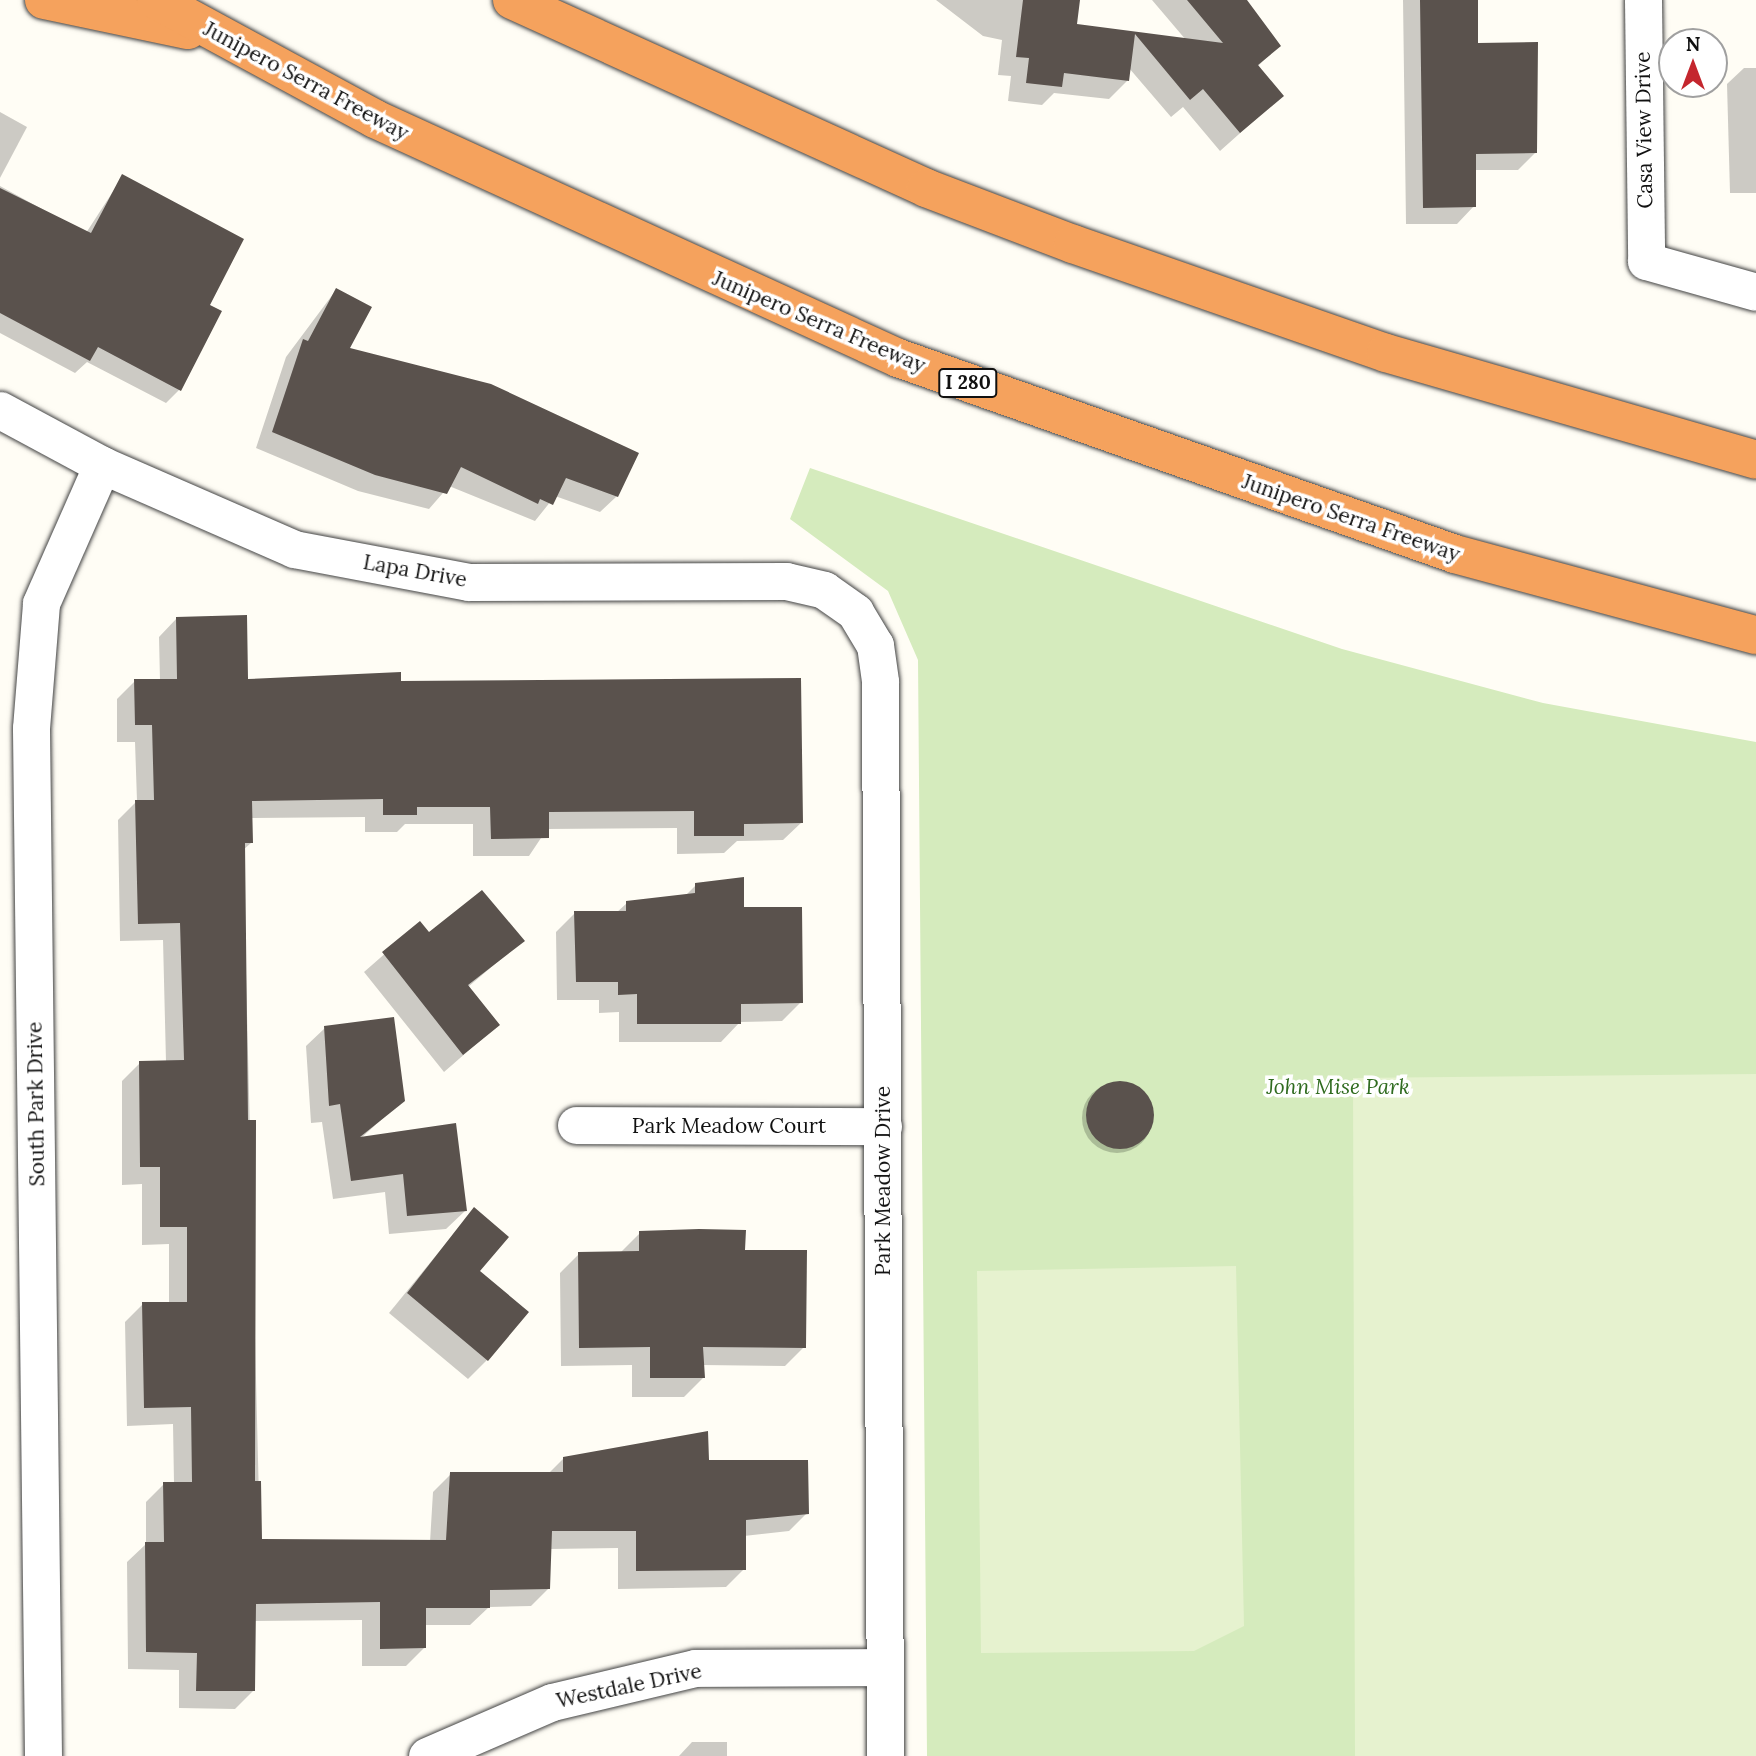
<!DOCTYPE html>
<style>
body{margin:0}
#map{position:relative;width:1756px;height:1756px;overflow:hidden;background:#fffdf5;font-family:Lora,serif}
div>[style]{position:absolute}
.green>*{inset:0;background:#d5ebbd}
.pitch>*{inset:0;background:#e6f2cf}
.shadow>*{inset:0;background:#0003}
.round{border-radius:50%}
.building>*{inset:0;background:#5a524d}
.roads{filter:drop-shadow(0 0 2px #444) drop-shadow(0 0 2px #444)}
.street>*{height:37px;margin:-18.5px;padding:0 18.5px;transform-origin:18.5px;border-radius:18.5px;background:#fff}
.highway>*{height:38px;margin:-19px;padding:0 19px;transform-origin:19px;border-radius:19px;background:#f5a25d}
span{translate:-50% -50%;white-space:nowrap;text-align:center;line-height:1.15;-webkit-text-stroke:7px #fff;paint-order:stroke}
.shield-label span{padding:2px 5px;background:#fff;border:2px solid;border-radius:5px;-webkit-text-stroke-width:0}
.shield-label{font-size:19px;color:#111;font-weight:700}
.street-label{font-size:21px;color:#111}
.park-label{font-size:21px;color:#2f6b1f;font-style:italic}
.north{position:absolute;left:1658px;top:28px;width:70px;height:70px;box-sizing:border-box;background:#fff;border:2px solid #a0a0a0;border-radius:50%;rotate:0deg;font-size:19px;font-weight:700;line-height:28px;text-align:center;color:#111}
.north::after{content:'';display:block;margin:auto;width:24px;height:32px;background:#c4262e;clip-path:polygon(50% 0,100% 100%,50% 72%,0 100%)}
</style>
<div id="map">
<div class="green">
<i style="clip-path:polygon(810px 468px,1342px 649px,1543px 703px,1756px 742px,1756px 1756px,927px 1756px,918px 660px,888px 591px,790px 519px)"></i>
</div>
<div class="pitch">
<i style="clip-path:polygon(1756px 1074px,1756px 1756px,1355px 1756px,1353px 1078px)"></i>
<i style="clip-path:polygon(1236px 1266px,1244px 1626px,1194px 1651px,981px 1653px,977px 1271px)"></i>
</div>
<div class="shadow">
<i style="clip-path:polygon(936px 0,1078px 0,1072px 48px,1095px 28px,1186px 40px,1152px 0,1245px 0,1279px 45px,1257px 67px,1282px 96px,1220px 151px,1183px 107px,1171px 117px,1129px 68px,1127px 81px,1109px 99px,1054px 93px,1042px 105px,1008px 101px,1011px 76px,998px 75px,1002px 40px,983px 36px)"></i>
<i style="clip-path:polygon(1403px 0,1478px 0,1477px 44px,1536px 44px,1536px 152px,1518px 170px,1474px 170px,1474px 206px,1457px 224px,1406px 224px)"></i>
<i style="clip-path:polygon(1744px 68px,1756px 68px,1756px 193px,1730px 193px,1727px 84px)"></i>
<i style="clip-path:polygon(0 112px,27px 127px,0 178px)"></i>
<i style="clip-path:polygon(123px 176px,208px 305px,179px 390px,166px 403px,87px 362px,75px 373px,0 333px,0 186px,86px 233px)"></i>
<i style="clip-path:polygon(336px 290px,348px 349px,617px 496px,600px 512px,555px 496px,535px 521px,449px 486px,429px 509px,358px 491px,256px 448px,286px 357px)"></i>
<i style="clip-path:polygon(177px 618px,247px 681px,399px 682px,802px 822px,783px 840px,737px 841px,724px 853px,677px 854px,677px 828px,547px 829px,529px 856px,473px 856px,473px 824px,405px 824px,397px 832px,365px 832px,365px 817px,250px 818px,251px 843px,243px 850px,260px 1540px,430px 1542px,433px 1492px,451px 1474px,548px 1474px,564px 1458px,708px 1462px,807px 1513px,789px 1531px,744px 1536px,744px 1569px,726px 1587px,618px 1589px,618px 1548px,550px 1549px,549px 1588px,531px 1606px,489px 1607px,470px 1625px,424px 1625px,424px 1648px,406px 1666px,362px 1666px,362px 1620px,254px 1621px,253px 1691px,235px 1709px,179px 1708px,179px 1670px,128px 1669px,127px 1562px,146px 1544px,146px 1502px,164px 1484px,174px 1484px,173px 1424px,127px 1426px,125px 1322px,143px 1304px,169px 1304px,169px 1244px,142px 1245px,142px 1184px,122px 1185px,122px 1081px,140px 1063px,166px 1062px,163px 940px,120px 941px,118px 820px,137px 801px,135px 742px,117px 742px,117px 699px,135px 681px,160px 681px,159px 637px)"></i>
<i style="clip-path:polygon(696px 885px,743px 909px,801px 1002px,782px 1021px,740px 1022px,721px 1042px,619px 1042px,619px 1012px,599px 1013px,599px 1000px,557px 1000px,556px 932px,575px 913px,616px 913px,627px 903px,685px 896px)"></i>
<i style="clip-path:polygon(420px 923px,429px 935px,522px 941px,468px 987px,498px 1025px,444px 1072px,364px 972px)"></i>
<i style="clip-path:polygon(325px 1028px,403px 1100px,360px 1139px,465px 1211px,446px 1229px,389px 1234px,385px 1192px,333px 1199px,322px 1122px,311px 1123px,306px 1046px)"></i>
<i class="round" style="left:1082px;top:1083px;width:70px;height:70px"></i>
<i style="clip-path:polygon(474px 1209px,487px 1360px,468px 1379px,389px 1313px)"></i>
<i style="clip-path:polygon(640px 1233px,743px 1252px,804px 1347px,785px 1366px,702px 1365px,703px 1378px,684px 1397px,632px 1397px,632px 1365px,561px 1366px,560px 1273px,579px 1254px,620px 1253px)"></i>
<i style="clip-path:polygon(692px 1742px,727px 1742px,727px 1756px,679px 1756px)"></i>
</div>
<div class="building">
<i style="clip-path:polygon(1023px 0,1080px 0,1077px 24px,1223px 43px,1187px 0,1247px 0,1281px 46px,1258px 65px,1284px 96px,1240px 133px,1203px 89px,1190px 100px,1135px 34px,1129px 81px,1064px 73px,1062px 87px,1026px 83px,1029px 58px,1016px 57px)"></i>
<i style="clip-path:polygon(1420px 0,1478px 0,1478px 43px,1538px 42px,1537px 153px,1476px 154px,1476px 207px,1423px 208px)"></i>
<i style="clip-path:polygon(122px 174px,244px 239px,210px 305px,222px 311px,181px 391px,98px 347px,90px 361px,0 313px,0 188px,91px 233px)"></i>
<i style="clip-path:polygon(336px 288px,372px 307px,350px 348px,491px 384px,639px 453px,618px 497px,566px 478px,553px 505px,540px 499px,538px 504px,461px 467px,447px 494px,375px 475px,272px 432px,303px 339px,308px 341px)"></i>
<i style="clip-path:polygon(247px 615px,248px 679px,401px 672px,401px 681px,801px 678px,803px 823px,744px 824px,744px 836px,694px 836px,694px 811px,549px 812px,549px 838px,491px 839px,490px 807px,417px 807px,417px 815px,383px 815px,383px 799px,252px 801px,253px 843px,245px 843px,248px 1120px,256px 1120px,255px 1481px,261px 1481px,262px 1539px,446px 1540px,450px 1472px,563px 1472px,563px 1457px,708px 1431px,709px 1460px,808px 1460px,809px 1514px,746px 1520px,746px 1570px,636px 1571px,636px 1531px,552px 1531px,550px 1589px,490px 1590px,490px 1608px,426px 1608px,426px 1648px,380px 1649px,380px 1602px,256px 1604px,255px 1691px,196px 1691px,197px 1653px,146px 1652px,145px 1542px,164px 1542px,163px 1482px,192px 1482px,191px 1407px,144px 1408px,142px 1302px,187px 1302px,187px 1227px,160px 1227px,160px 1167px,140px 1167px,139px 1061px,184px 1060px,180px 923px,138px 924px,135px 800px,154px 800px,152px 725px,135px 725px,134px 679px,177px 679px,176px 617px)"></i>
<i style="clip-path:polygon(744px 877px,744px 907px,802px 907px,803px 1003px,741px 1004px,741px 1024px,637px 1024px,637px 994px,618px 995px,618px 982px,576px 982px,574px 911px,626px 911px,626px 901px,695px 893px,695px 883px)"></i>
<i style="clip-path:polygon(482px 890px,525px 941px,468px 985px,500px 1025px,463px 1055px,382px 952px,420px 921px,429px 932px)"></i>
<i style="clip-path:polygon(394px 1017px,405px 1101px,360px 1137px,456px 1123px,467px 1211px,407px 1216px,403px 1174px,351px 1181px,340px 1104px,329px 1106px,324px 1026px)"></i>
<i class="round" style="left:1086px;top:1081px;width:68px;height:68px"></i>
<i style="clip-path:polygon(474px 1207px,509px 1237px,480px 1271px,529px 1312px,488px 1361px,407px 1293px)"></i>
<i style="clip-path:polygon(699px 1229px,746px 1230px,745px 1250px,807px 1250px,806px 1348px,703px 1347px,705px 1378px,650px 1378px,650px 1347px,579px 1348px,578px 1252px,639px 1251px,639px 1231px)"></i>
</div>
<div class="roads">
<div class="street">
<i style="left:1643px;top:0;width:261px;rotate:89.3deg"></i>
<i style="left:1646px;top:261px;width:114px;rotate:15.7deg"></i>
<i style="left:0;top:410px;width:116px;rotate:28.3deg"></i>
<i style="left:102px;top:465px;width:210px;rotate:23.6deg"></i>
<i style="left:294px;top:549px;width:177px;rotate:10.7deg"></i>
<i style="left:468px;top:582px;width:318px;rotate:-0.2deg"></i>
<i style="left:786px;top:581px;width:39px;rotate:13deg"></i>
<i style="left:824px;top:590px;width:38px;rotate:35deg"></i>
<i style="left:855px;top:612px;width:39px;rotate:59deg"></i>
<i style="left:875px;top:645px;width:37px;rotate:82deg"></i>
<i style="left:880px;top:682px;width:1074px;rotate:89.73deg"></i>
<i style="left:576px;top:1125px;width:307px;rotate:0.2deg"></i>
<i style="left:43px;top:1756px;width:1028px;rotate:-90.67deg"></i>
<i style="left:31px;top:728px;width:125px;rotate:-85.4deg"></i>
<i style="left:41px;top:603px;width:151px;rotate:-66.2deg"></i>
<i style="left:427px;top:1756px;width:136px;rotate:-23.4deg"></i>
<i style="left:552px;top:1702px;width:147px;rotate:-13.4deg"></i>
<i style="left:695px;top:1668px;width:189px;rotate:-0.3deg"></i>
</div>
<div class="highway">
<i style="left:44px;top:0;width:147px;rotate:11.8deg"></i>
<i style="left:156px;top:0;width:249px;rotate:28.5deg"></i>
<i style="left:375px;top:119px;width:575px;rotate:24.56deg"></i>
<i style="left:898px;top:358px;width:590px;rotate:19.39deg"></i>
<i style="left:1455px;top:554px;width:312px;rotate:15.1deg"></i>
<i style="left:512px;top:0;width:455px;rotate:24.4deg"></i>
<i style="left:926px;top:188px;width:157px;rotate:20.9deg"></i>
<i style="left:1073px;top:244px;width:331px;rotate:19.2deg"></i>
<i style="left:1386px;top:353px;width:385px;rotate:16.1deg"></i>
</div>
</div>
<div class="shield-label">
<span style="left:968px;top:383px">I 280</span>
</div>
<div class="street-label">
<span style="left:306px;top:81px;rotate:28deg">Junipero Serra Freeway</span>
<span style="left:1644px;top:130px;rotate:-91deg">Casa View Drive</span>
<span style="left:819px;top:322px;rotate:23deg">Junipero Serra Freeway</span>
<span style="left:1351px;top:518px;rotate:19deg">Junipero Serra Freeway</span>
<span style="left:415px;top:571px;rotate:10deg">Lapa Drive</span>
<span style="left:36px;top:1104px;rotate:-91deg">South Park Drive</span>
<span style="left:729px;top:1126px">Park Meadow Court</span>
<span style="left:883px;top:1181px;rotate:-90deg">Park Meadow Drive</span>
<span style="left:629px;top:1686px;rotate:-12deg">Westdale Drive</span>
</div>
<div class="park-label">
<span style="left:1338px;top:1087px">John Mise Park</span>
</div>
<div class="north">N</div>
</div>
